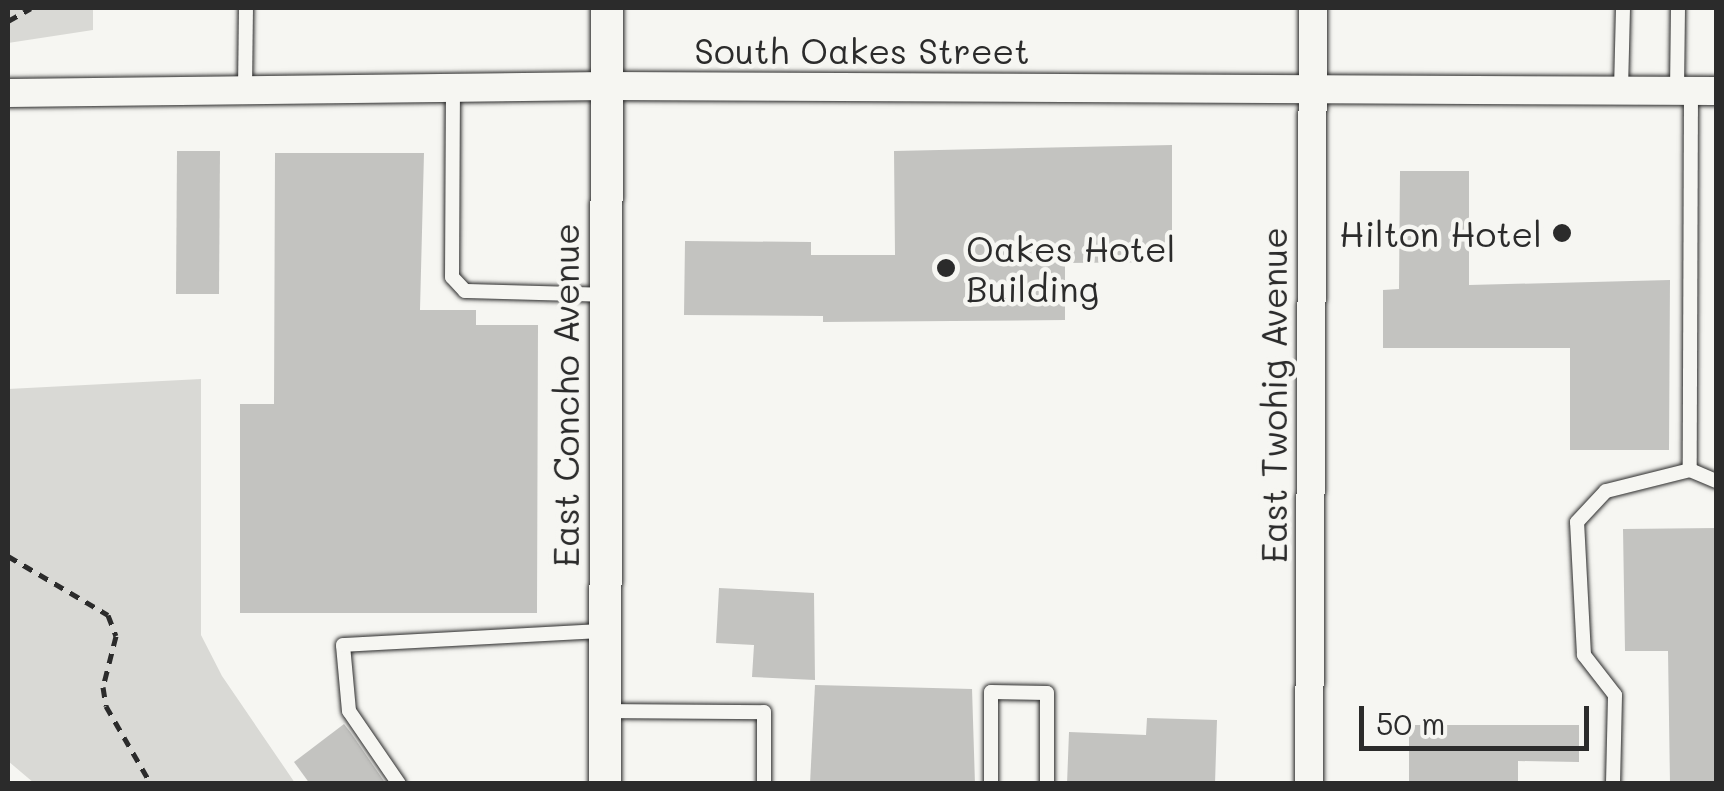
<!DOCTYPE html>
<style>
body{margin:0}
#map{position:relative;width:1724px;height:791px;overflow:hidden;background:#f6f6f2;font-family:Mali,sans-serif}
div>[style]{position:absolute}
.green>*{inset:0;background:#d9d9d5}
.building>*{inset:0;background:#c3c3c0}
.path>*{height:5px;margin-top:-2.5px;transform-origin:0;background:repeating-linear-gradient(90deg,#2b2b2b 0 10px,transparent 0 18px)}
.roads{filter:drop-shadow(0 0 2px #2b2b2b) drop-shadow(0 0 2px #2b2b2b)}
.service>*{height:14px;margin:-7px;padding:0 7px;transform-origin:7px;border-radius:7px;background:#f6f6f2}
.minor>*{height:28px;margin:-14px;padding:0 14px;transform-origin:14px;border-radius:14px;background:#f6f6f2}
.tertiary>*{height:32px;margin:-16px;padding:0 16px;transform-origin:16px;border-radius:16px;background:#f6f6f2}
.dots>*{width:28px;height:28px;translate:-50% -50%;box-sizing:border-box;border:5px solid #f6f6f2;border-radius:50%}
span{translate:-50% -50%;white-space:nowrap;text-align:center;line-height:1.15;-webkit-text-stroke:9px #f6f6f2;paint-order:stroke}
.street-label{font-size:35px;color:#2b2b2b}
.poi-label{font-size:35px;color:#2b2b2b}
.right{translate:-100% -50%;text-align:right}
.left{translate:0 -50%;text-align:left}
.frame{position:absolute;inset:0;border:10px solid #2b2b2b;pointer-events:none}
.scale{position:absolute;left:1359px;top:706px;width:230px;height:45px;box-sizing:border-box;border:5px solid #2b2b2b;border-top:0;padding-left:12px;font-size:30px;line-height:35px;white-space:nowrap;color:#2b2b2b;-webkit-text-stroke:8px #f6f6f2;paint-order:stroke}
</style>
<div id="map">
<div class="green">
<i style="clip-path:polygon(8px 8px,93px 8px,93px 30px,8px 43px)"></i>
<i style="clip-path:polygon(201px 379px,201px 635px,222px 676px,295px 783px,34px 783px,8px 761px,8px 389px)"></i>
</div>
<div class="building">
<i style="clip-path:polygon(1172px 145px,1172px 262px,1065px 263px,1065px 320px,823px 322px,823px 316px,684px 315px,685px 241px,811px 242px,811px 255px,895px 255px,894px 151px)"></i>
<i style="clip-path:polygon(177px 151px,220px 151px,219px 294px,176px 294px)"></i>
<i style="clip-path:polygon(275px 153px,424px 153px,420px 310px,476px 310px,476px 325px,538px 325px,537px 613px,240px 613px,240px 404px,274px 404px)"></i>
<i style="clip-path:polygon(1400px 171px,1469px 171px,1469px 285px,1670px 280px,1669px 450px,1570px 450px,1570px 348px,1383px 348px,1383px 290px,1399px 289px)"></i>
<i style="clip-path:polygon(1716px 528px,1716px 784px,1670px 784px,1668px 651px,1625px 651px,1623px 529px)"></i>
<i style="clip-path:polygon(719px 588px,814px 593px,815px 680px,752px 677px,754px 645px,716px 643px)"></i>
<i style="clip-path:polygon(815px 685px,972px 689px,975px 784px,810px 784px)"></i>
<i style="clip-path:polygon(1147px 718px,1217px 720px,1215px 784px,1067px 784px,1069px 732px,1146px 735px)"></i>
<i style="clip-path:polygon(344px 724px,351px 733px,386px 784px,310px 784px,294px 762px)"></i>
<i style="clip-path:polygon(1409px 725px,1579px 725px,1579px 762px,1518px 761px,1518px 784px,1409px 784px)"></i>
</div>
<div class="path">
<i style="left:8px;top:21px;width:26px;rotate:-29deg"></i>
<i style="left:8px;top:556px;width:116px;rotate:30.5deg"></i>
<i style="left:108px;top:615px;width:22px;rotate:69deg"></i>
<i style="left:116px;top:636px;width:53px;rotate:104.3deg"></i>
<i style="left:103px;top:687px;width:19px;rotate:81deg"></i>
<i style="left:106px;top:706px;width:90px;rotate:60deg"></i>
</div>
<div class="roads">
<div class="service">
<i style="left:453px;top:87px;width:190px;rotate:90.3deg"></i>
<i style="left:452px;top:277px;width:19px;rotate:47deg"></i>
<i style="left:465px;top:291px;width:139px;rotate:1.6deg"></i>
<i style="left:245px;top:89px;width:81px;rotate:-89.3deg"></i>
<i style="left:1621px;top:90px;width:82px;rotate:-88.6deg"></i>
<i style="left:1677px;top:90px;width:82px;rotate:-89.3deg"></i>
<i style="left:1691px;top:90px;width:380px;rotate:90.2deg"></i>
<i style="left:1690px;top:470px;width:28px;rotate:23deg"></i>
<i style="left:605px;top:711px;width:159px;rotate:0.4deg"></i>
<i style="left:764px;top:712px;width:72px;rotate:90deg"></i>
<i style="left:399px;top:784px;width:88px;rotate:-124.4deg"></i>
<i style="left:349px;top:711px;width:66px;rotate:-95.2deg"></i>
<i style="left:343px;top:645px;width:260px;rotate:-3.1deg"></i>
<i style="left:991px;top:784px;width:92px;rotate:-90deg"></i>
<i style="left:991px;top:692px;width:56px;rotate:1deg"></i>
<i style="left:1047px;top:693px;width:91px;rotate:90deg"></i>
<i style="left:1613px;top:784px;width:89px;rotate:-88.7deg"></i>
<i style="left:1615px;top:695px;width:51px;rotate:-127.8deg"></i>
<i style="left:1584px;top:655px;width:133px;rotate:-93deg"></i>
<i style="left:1577px;top:522px;width:42px;rotate:-46.9deg"></i>
<i style="left:1606px;top:491px;width:87px;rotate:-14deg"></i>
</div>
<div class="minor">
<i style="left:8px;top:93px;width:598px;rotate:-0.67deg"></i>
<i style="left:606px;top:86px;width:1110px;rotate:0.26deg"></i>
<i style="left:1309px;top:784px;width:776px;rotate:-89.7deg"></i>
</div>
<div class="tertiary">
<i style="left:605px;top:784px;width:776px;rotate:-89.85deg"></i>
</div>
</div>
<div class="dots">
<i style="left:1562px;top:233px;background:#2b2b2b"></i>
<i style="left:946px;top:268px;background:#2b2b2b"></i>
</div>
<div class="street-label">
<span style="left:862px;top:50px">South Oakes Street</span>
<span style="left:565px;top:395px;rotate:-90deg">East Concho Avenue</span>
<span style="left:1273px;top:395px;rotate:-90deg">East Twohig Avenue</span>
</div>
<div class="poi-label">
<span class="right" style="left:1542px;top:233px">Hilton Hotel</span>
<span class="left" style="left:966px;top:268px">Oakes Hotel<br>Building</span>
</div>
<div class="frame"></div>
<div class="scale">50 m</div>
</div>
